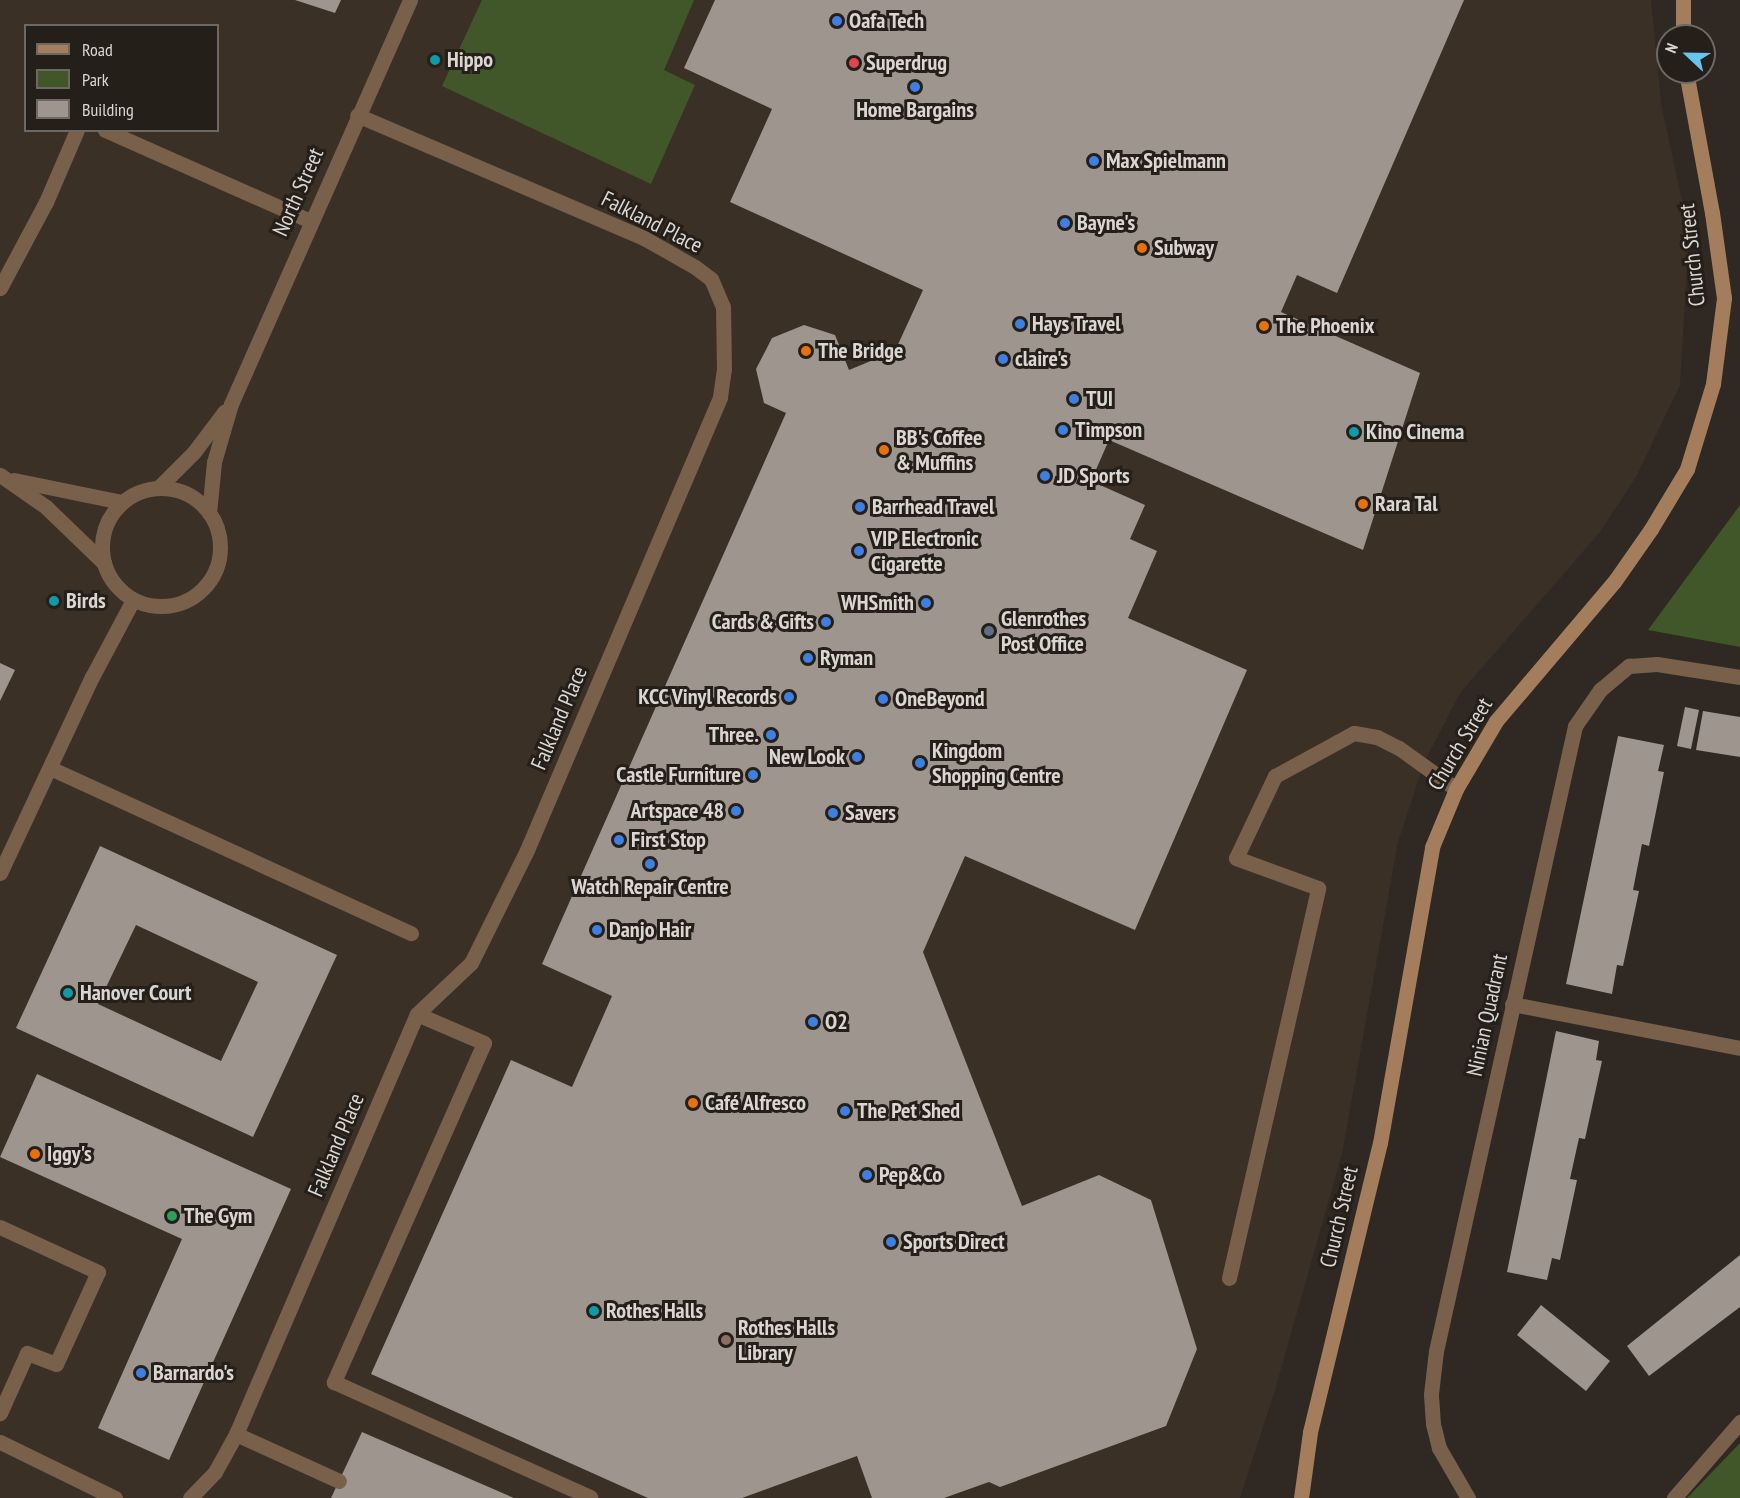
<!DOCTYPE html>
<meta charset="utf-8">
<style>
body{margin:0}
#map{position:relative;width:1740px;height:1498px;overflow:hidden;background:#2f2823;font-family:"PT Sans Narrow",sans-serif}
div>[style]{position:absolute}
.built>*{inset:0;background:#3b3026}
.green>*{inset:0;background:#415629}
.building>*{inset:0;background:#9d958e}
.lane>*{height:15px;margin:-7.5px;padding:0 7.5px;transform-origin:7.5px;border-radius:7.5px;background:#78604b}
.street>*{height:15px;margin:-7.5px;padding:0 7.5px;transform-origin:7.5px;border-radius:7.5px;background:#78604b}
.street>.ring{margin:-7.5px;padding:0;box-sizing:content-box;background:none;border:15px solid #78604b;border-radius:50%}
.secondary>*{height:15px;margin:-7.5px;padding:0 7.5px;transform-origin:7.5px;border-radius:7.5px;background:#a47d5d}
.dots>*{width:16px;height:16px;translate:-50% -50%;box-sizing:border-box;border:3px solid #251f19;border-radius:50%}
span{translate:-50% -50%;white-space:nowrap;text-align:center;line-height:1.15;-webkit-text-stroke:6px #251f19;paint-order:stroke}
.poi-label{font-size:22px;color:#dad6d2;font-weight:700}
.left{translate:0 -50%;text-align:left}
.right{translate:-100% -50%;text-align:right}
.street-label{font-size:22px;color:#dad6d2}
.legend{position:absolute;left:24px;top:24px;width:195px;height:108px;box-sizing:border-box;background:#251f19;border:2px solid #6d6863;margin:0;padding:8px 10px;list-style:none;font-size:18px;color:#dad6d2}
.legend li{display:flex;align-items:center;gap:12px;height:30px}
.legend b{width:30px;border:2px solid #6d6863}
.north{position:absolute;left:1656px;top:24px;width:60px;height:60px;box-sizing:border-box;background:#251f19;border:2px solid #6d6863;border-radius:50%;rotate:292deg;font-size:16px;font-weight:700;line-height:24px;text-align:center;color:#dad6d2}
.north::after{content:'';display:block;margin:auto;width:21px;height:27px;background:#66c4ef;clip-path:polygon(50% 0,100% 100%,50% 72%,0 100%)}
</style>
<div id="map">
<div class="built">
<i style="clip-path:polygon(evenodd,0 0,1651px 0,1661px 103px,1689px 233px,1680px 385px,1636px 477px,1600px 532px,1460px 693px,1424px 763px,1398px 842px,1342px 1154px,1275px 1390px,1240px 1498px,0 1498px,0 0,26px 26px,218px 26px,218px 130px,26px 130px,26px 26px)"></i>
</div>
<div class="green">
<i style="clip-path:polygon(482px 0,694px 0,664px 70px,695px 85px,651px 184px,442px 86px)"></i>
<i style="clip-path:polygon(1740px 505px,1740px 647px,1648px 630px)"></i>
<i style="clip-path:polygon(1740px 1443px,1740px 1498px,1687px 1498px)"></i>
</div>
<div class="building">
<i style="clip-path:polygon(295px 0,341px 0,335px 13px)"></i>
<i style="clip-path:polygon(715px 0,1464px 0,1337px 293px,1297px 275px,1281px 312px,1420px 373px,1363px 550px,1109px 440px,1091px 481px,1145px 505px,1130px 539px,1157px 551px,1128px 618px,1247px 670px,1135px 930px,965px 856px,923px 952px,1022px 1206px,1099px 1175px,1151px 1200px,1197px 1349px,1166px 1426px,1000px 1487px,989px 1482px,944px 1498px,872px 1498px,857px 1456px,742px 1498px,648px 1498px,371px 1374px,511px 1060px,572px 1087px,612px 996px,542px 964px,786px 413px,764px 403px,756px 369px,772px 338px,804px 325px,835px 335px,849px 370px,895px 351px,923px 290px,730px 202px,772px 109px,684px 68px)"></i>
<i style="clip-path:polygon(0 663px,15px 670px,0 701px)"></i>
<i style="clip-path:polygon(1685px 707px,1699px 710px,1691px 749px,1677px 746px)"></i>
<i style="clip-path:polygon(1703px 711px,1740px 717px,1740px 757px,1696px 750px)"></i>
<i style="clip-path:polygon(1618px 736px,1664px 745px,1658px 771px,1664px 772px,1649px 846px,1642px 844px,1633px 890px,1639px 891px,1623px 966px,1617px 965px,1612px 994px,1566px 984px)"></i>
<i style="clip-path:polygon(evenodd,100px 846px,337px 955px,253px 1137px,16px 1028px,100px 846px,136px 925px,258px 982px,221px 1061px,98px 1004px,136px 925px)"></i>
<i style="clip-path:polygon(1556px 1031px,1599px 1041px,1596px 1060px,1602px 1061px,1585px 1139px,1579px 1138px,1570px 1179px,1577px 1180px,1560px 1260px,1552px 1258px,1547px 1280px,1507px 1272px)"></i>
<i style="clip-path:polygon(37px 1074px,291px 1189px,169px 1460px,98px 1428px,182px 1239px,0 1157px)"></i>
<i style="clip-path:polygon(1740px 1255px,1740px 1307px,1649px 1376px,1627px 1346px)"></i>
<i style="clip-path:polygon(1541px 1305px,1610px 1361px,1586px 1391px,1517px 1335px)"></i>
<i style="clip-path:polygon(362px 1432px,514px 1498px,331px 1498px)"></i>
</div>
<div class="lane">
<i style="left:105px;top:130px;width:224px;rotate:23.9deg"></i>
<i style="left:0;top:288px;width:98px;rotate:-61.9deg"></i>
<i style="left:46px;top:202px;width:78px;rotate:-66.7deg"></i>
<i style="left:1512px;top:1004px;width:232px;rotate:10.9deg"></i>
<i style="left:417px;top:1014px;width:73px;rotate:23.4deg"></i>
<i style="left:484px;top:1043px;width:371px;rotate:113.9deg"></i>
<i style="left:334px;top:1382px;width:281px;rotate:24.2deg"></i>
<i style="left:1229px;top:1278px;width:400px;rotate:-77.1deg"></i>
<i style="left:1318px;top:888px;width:87px;rotate:-159.9deg"></i>
<i style="left:1236px;top:858px;width:91px;rotate:-64.6deg"></i>
<i style="left:1275px;top:776px;width:90px;rotate:-28.6deg"></i>
<i style="left:236px;top:1434px;width:113px;rotate:24.5deg"></i>
</div>
<div class="street">
<i style="left:0;top:475px;width:56px;rotate:34.8deg"></i>
<i style="left:46px;top:507px;width:81px;rotate:44deg"></i>
<i style="left:14px;top:480px;width:109px;rotate:11.6deg"></i>
<i style="left:158px;top:488px;width:51px;rotate:-45deg"></i>
<i style="left:194px;top:452px;width:51px;rotate:-52.9deg"></i>
<i class="ring" style="left:102px;top:488px;width:103px;height:103px"></i>
<i style="left:209px;top:513px;width:51px;rotate:-84.4deg"></i>
<i style="left:214px;top:462px;width:60px;rotate:-73.7deg"></i>
<i style="left:231px;top:404px;width:442px;rotate:-66.1deg"></i>
<i style="left:1354px;top:733px;width:23px;rotate:10deg"></i>
<i style="left:1377px;top:737px;width:25px;rotate:27deg"></i>
<i style="left:1399px;top:748px;width:70px;rotate:35.7deg"></i>
<i style="left:50px;top:768px;width:397px;rotate:24.6deg"></i>
<i style="left:0;top:873px;width:217px;rotate:-64.9deg"></i>
<i style="left:92px;top:677px;width:87px;rotate:-62deg"></i>
<i style="left:0;top:1227px;width:108px;rotate:24.7deg"></i>
<i style="left:98px;top:1272px;width:101px;rotate:114.5deg"></i>
<i style="left:56px;top:1364px;width:31px;rotate:-159deg"></i>
<i style="left:27px;top:1353px;width:66px;rotate:114.2deg"></i>
<i style="left:0;top:1442px;width:128px;rotate:26deg"></i>
<i style="left:190px;top:1498px;width:36px;rotate:-46deg"></i>
<i style="left:215px;top:1472px;width:43px;rotate:-61.1deg"></i>
<i style="left:236px;top:1434px;width:457px;rotate:-66.7deg"></i>
<i style="left:417px;top:1014px;width:74px;rotate:-43.4deg"></i>
<i style="left:471px;top:963px;width:126px;rotate:-63.6deg"></i>
<i style="left:527px;top:850px;width:492px;rotate:-66.9deg"></i>
<i style="left:720px;top:397px;width:28px;rotate:-82deg"></i>
<i style="left:724px;top:369px;width:62px;rotate:-90.9deg"></i>
<i style="left:723px;top:307px;width:30px;rotate:-113deg"></i>
<i style="left:711px;top:279px;width:20px;rotate:-143deg"></i>
<i style="left:695px;top:267px;width:59px;rotate:-150.4deg"></i>
<i style="left:644px;top:238px;width:312px;rotate:-156.8deg"></i>
<i style="left:1468px;top:1498px;width:58px;rotate:-120.1deg"></i>
<i style="left:1439px;top:1448px;width:25px;rotate:-104deg"></i>
<i style="left:1433px;top:1424px;width:30px;rotate:-94deg"></i>
<i style="left:1431px;top:1394px;width:43px;rotate:-83.4deg"></i>
<i style="left:1436px;top:1351px;width:640px;rotate:-77.46deg"></i>
<i style="left:1575px;top:726px;width:44px;rotate:-55.2deg"></i>
<i style="left:1600px;top:690px;width:38px;rotate:-40deg"></i>
<i style="left:1629px;top:666px;width:28px;rotate:-4deg"></i>
<i style="left:1657px;top:664px;width:84px;rotate:8.9deg"></i>
<i style="left:1674px;top:1498px;width:101px;rotate:-49deg"></i>
</div>
<div class="secondary">
<i style="left:1683px;top:36px;width:36px;rotate:-90deg"></i>
<i style="left:1301px;top:1498px;width:67px;rotate:-82.2deg"></i>
<i style="left:1310px;top:1432px;width:297px;rotate:-76.4deg"></i>
<i style="left:1380px;top:1143px;width:301px;rotate:-80deg"></i>
<i style="left:1432px;top:847px;width:63px;rotate:-67.5deg"></i>
<i style="left:1456px;top:789px;width:79px;rotate:-59.5deg"></i>
<i style="left:1496px;top:721px;width:182px;rotate:-49.7deg"></i>
<i style="left:1614px;top:582px;width:65px;rotate:-55.1deg"></i>
<i style="left:1651px;top:529px;width:70px;rotate:-59deg"></i>
<i style="left:1687px;top:469px;width:89px;rotate:-73deg"></i>
<i style="left:1713px;top:384px;width:87px;rotate:-82.7deg"></i>
<i style="left:1724px;top:298px;width:86px;rotate:-98deg"></i>
<i style="left:1712px;top:213px;width:143px;rotate:-100.4deg"></i>
</div>
<div class="dots">
<i style="left:837px;top:21px;background:#3f7fe0"></i>
<i style="left:435px;top:60px;background:#0f9aa8"></i>
<i style="left:854px;top:63px;background:#e0444e"></i>
<i style="left:915px;top:87px;background:#3f7fe0"></i>
<i style="left:1094px;top:161px;background:#3f7fe0"></i>
<i style="left:1065px;top:223px;background:#3f7fe0"></i>
<i style="left:1142px;top:248px;background:#e8710a"></i>
<i style="left:1020px;top:324px;background:#3f7fe0"></i>
<i style="left:1264px;top:326px;background:#e8710a"></i>
<i style="left:806px;top:351px;background:#e8710a"></i>
<i style="left:1003px;top:359px;background:#3f7fe0"></i>
<i style="left:1074px;top:399px;background:#3f7fe0"></i>
<i style="left:1063px;top:430px;background:#3f7fe0"></i>
<i style="left:1354px;top:432px;background:#0f9aa8"></i>
<i style="left:884px;top:450px;background:#e8710a"></i>
<i style="left:1045px;top:476px;background:#3f7fe0"></i>
<i style="left:1363px;top:504px;background:#e8710a"></i>
<i style="left:860px;top:507px;background:#3f7fe0"></i>
<i style="left:859px;top:551px;background:#3f7fe0"></i>
<i style="left:54px;top:601px;background:#0f9aa8"></i>
<i style="left:926px;top:603px;background:#3f7fe0"></i>
<i style="left:826px;top:622px;background:#3f7fe0"></i>
<i style="left:989px;top:631px;background:#5c6f8a"></i>
<i style="left:808px;top:658px;background:#3f7fe0"></i>
<i style="left:789px;top:697px;background:#3f7fe0"></i>
<i style="left:883px;top:699px;background:#3f7fe0"></i>
<i style="left:771px;top:735px;background:#3f7fe0"></i>
<i style="left:857px;top:757px;background:#3f7fe0"></i>
<i style="left:920px;top:763px;background:#3f7fe0"></i>
<i style="left:753px;top:775px;background:#3f7fe0"></i>
<i style="left:736px;top:811px;background:#3f7fe0"></i>
<i style="left:833px;top:813px;background:#3f7fe0"></i>
<i style="left:619px;top:840px;background:#3f7fe0"></i>
<i style="left:650px;top:864px;background:#3f7fe0"></i>
<i style="left:597px;top:930px;background:#3f7fe0"></i>
<i style="left:68px;top:993px;background:#0f9aa8"></i>
<i style="left:813px;top:1022px;background:#3f7fe0"></i>
<i style="left:693px;top:1103px;background:#e8710a"></i>
<i style="left:845px;top:1111px;background:#3f7fe0"></i>
<i style="left:35px;top:1154px;background:#e8710a"></i>
<i style="left:867px;top:1175px;background:#3f7fe0"></i>
<i style="left:172px;top:1216px;background:#2e9e5b"></i>
<i style="left:891px;top:1242px;background:#3f7fe0"></i>
<i style="left:594px;top:1311px;background:#0f9aa8"></i>
<i style="left:726px;top:1340px;background:#8d6e63"></i>
<i style="left:141px;top:1373px;background:#3f7fe0"></i>
</div>
<div class="poi-label">
<span class="left" style="left:849px;top:21px">Oafa Tech</span>
<span class="left" style="left:447px;top:60px">Hippo</span>
<span class="left" style="left:866px;top:63px">Superdrug</span>
<span style="left:915px;top:110px">Home Bargains</span>
<span class="left" style="left:1106px;top:161px">Max Spielmann</span>
<span class="left" style="left:1077px;top:223px">Bayne's</span>
<span class="left" style="left:1154px;top:248px">Subway</span>
<span class="left" style="left:1032px;top:324px">Hays Travel</span>
<span class="left" style="left:1276px;top:326px">The Phoenix</span>
<span class="left" style="left:818px;top:351px">The Bridge</span>
<span class="left" style="left:1015px;top:359px">claire's</span>
<span class="left" style="left:1086px;top:399px">TUI</span>
<span class="left" style="left:1075px;top:430px">Timpson</span>
<span class="left" style="left:1366px;top:432px">Kino Cinema</span>
<span class="left" style="left:896px;top:450px">BB's Coffee<br>&amp; Muffins</span>
<span class="left" style="left:1057px;top:476px">JD Sports</span>
<span class="left" style="left:1375px;top:504px">Rara Tal</span>
<span class="left" style="left:872px;top:507px">Barrhead Travel</span>
<span class="left" style="left:871px;top:551px">VIP Electronic<br>Cigarette</span>
<span class="left" style="left:66px;top:601px">Birds</span>
<span class="right" style="left:914px;top:603px">WHSmith</span>
<span class="left" style="left:1001px;top:631px">Glenrothes<br>Post Office</span>
<span class="right" style="left:814px;top:622px">Cards &amp; Gifts</span>
<span class="left" style="left:820px;top:658px">Ryman</span>
<span class="right" style="left:777px;top:697px">KCC Vinyl Records</span>
<span class="left" style="left:895px;top:699px">OneBeyond</span>
<span class="right" style="left:759px;top:735px">Three.</span>
<span class="left" style="left:932px;top:763px">Kingdom<br>Shopping Centre</span>
<span class="right" style="left:845px;top:757px">New Look</span>
<span class="right" style="left:741px;top:775px">Castle Furniture</span>
<span class="right" style="left:724px;top:811px">Artspace 48</span>
<span class="left" style="left:845px;top:813px">Savers</span>
<span class="left" style="left:631px;top:840px">First Stop</span>
<span style="left:650px;top:887px">Watch Repair Centre</span>
<span class="left" style="left:609px;top:930px">Danjo Hair</span>
<span class="left" style="left:80px;top:993px">Hanover Court</span>
<span class="left" style="left:825px;top:1022px">O2</span>
<span class="left" style="left:705px;top:1103px">Café Alfresco</span>
<span class="left" style="left:857px;top:1111px">The Pet Shed</span>
<span class="left" style="left:47px;top:1154px">Iggy's</span>
<span class="left" style="left:879px;top:1175px">Pep&amp;Co</span>
<span class="left" style="left:184px;top:1216px">The Gym</span>
<span class="left" style="left:903px;top:1242px">Sports Direct</span>
<span class="left" style="left:606px;top:1311px">Rothes Halls</span>
<span class="left" style="left:738px;top:1340px">Rothes Halls<br>Library</span>
<span class="left" style="left:153px;top:1373px">Barnardo's</span>
</div>
<div class="street-label">
<span style="left:298px;top:192px;rotate:-66deg">North Street</span>
<span style="left:652px;top:222px;rotate:27deg">Falkland Place</span>
<span style="left:1692px;top:255px;rotate:-96deg">Church Street</span>
<span style="left:559px;top:718px;rotate:-67deg">Falkland Place</span>
<span style="left:1460px;top:744px;rotate:-59deg">Church Street</span>
<span style="left:1487px;top:1015px;rotate:-78deg">Ninian Quadrant</span>
<span style="left:336px;top:1145px;rotate:-67deg">Falkland Place</span>
<span style="left:1339px;top:1217px;rotate:-77deg">Church Street</span>
</div>
<ul class="legend">
<li><b style="height:8px;background:#a47d5d"></b>Road</li>
<li><b style="height:16px;background:#415629"></b>Park</li>
<li><b style="height:16px;background:#9d958e"></b>Building</li>
</ul>
<div class="north">N</div>
</div>
